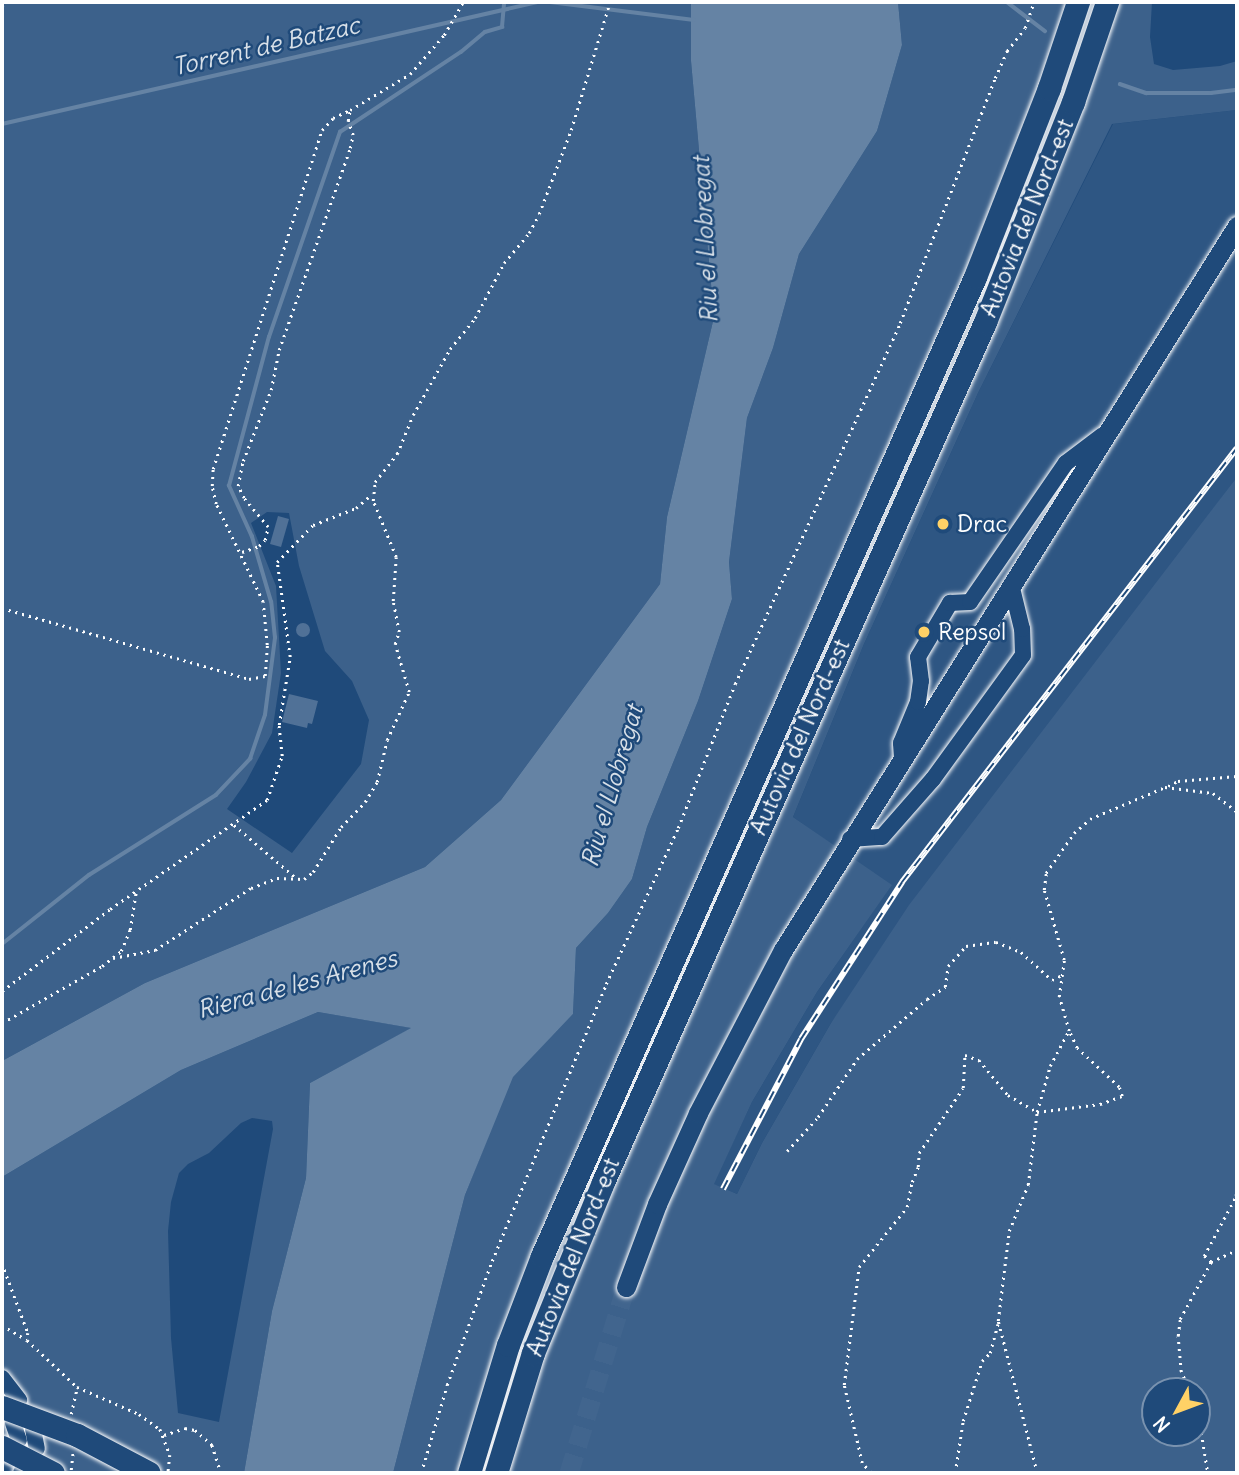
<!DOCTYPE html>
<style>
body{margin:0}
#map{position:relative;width:1239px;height:1475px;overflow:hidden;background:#1f4a7a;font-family:Delius,sans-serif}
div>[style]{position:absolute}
.built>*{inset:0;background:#2e5683}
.green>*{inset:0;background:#3c618b}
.water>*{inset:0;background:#6583a4}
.stream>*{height:3.5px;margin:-1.75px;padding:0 1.75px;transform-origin:1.75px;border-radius:1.75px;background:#6583a4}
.building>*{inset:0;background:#507197}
.round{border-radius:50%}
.major-tunnel>*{height:19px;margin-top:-9.5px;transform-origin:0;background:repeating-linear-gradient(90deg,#41658e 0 19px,transparent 0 29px)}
.path>*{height:2.5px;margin-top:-1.25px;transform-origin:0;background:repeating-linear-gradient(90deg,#fff 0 2px,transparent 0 7px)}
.roads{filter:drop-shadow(0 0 2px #fff) drop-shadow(0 0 2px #fff)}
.minor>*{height:16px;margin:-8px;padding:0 8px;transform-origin:8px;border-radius:8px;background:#1f4a7a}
.major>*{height:19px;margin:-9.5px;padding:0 9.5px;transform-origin:9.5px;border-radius:9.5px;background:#1f4a7a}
.highway>*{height:23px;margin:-11.5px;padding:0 11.5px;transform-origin:11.5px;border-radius:11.5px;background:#1f4a7a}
.rail>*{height:6px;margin-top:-3px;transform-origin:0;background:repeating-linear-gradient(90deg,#1f4a7a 0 10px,#fff 0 20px);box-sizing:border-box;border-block:2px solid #fff}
.bridges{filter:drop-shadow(0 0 2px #fff) drop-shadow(0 0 2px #fff)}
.highway-bridge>*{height:23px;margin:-11.5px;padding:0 11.5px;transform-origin:11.5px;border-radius:11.5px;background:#1f4a7a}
.dots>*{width:19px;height:19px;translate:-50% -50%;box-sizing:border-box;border:4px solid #1f4a7a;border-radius:50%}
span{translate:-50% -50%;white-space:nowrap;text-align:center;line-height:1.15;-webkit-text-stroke:5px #1f4a7a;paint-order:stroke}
.street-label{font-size:23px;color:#fff}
.poi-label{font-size:23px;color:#fff}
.left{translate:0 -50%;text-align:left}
.water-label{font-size:24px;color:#d8e0e8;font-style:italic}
.frame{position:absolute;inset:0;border:4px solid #fff;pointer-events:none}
.north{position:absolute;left:1141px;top:1377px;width:70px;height:70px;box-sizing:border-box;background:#1f4a7a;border:2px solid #7992af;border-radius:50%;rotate:229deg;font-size:19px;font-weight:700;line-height:28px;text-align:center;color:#fff}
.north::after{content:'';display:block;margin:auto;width:24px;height:32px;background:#ffd166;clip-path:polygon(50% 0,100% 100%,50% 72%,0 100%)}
</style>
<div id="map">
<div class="built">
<i style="clip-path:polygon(1237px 110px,1237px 477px,831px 1023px,762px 1143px,737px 1194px,713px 1184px,752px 1102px,817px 992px,891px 886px,793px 817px,864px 644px,978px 393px,1113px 124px)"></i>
</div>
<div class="green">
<i style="clip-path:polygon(evenodd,2px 2px,691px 2px,691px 61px,714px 317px,667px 517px,660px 584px,501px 800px,425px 867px,145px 983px,2px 1061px,2px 2px,267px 512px,289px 513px,299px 566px,325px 651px,352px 681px,369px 720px,361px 764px,292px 853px,227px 809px,246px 782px,272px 733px,281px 673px,276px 586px,251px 523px,267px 512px)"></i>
<i style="clip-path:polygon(evenodd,898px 2px,1152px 2px,1150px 37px,1154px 64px,1173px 70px,1220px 66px,1237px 61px,1237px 110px,1112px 124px,978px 393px,864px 644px,793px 817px,892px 885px,817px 992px,752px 1102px,714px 1184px,737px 1194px,762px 1143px,831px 1023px,909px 905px,1237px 477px,1237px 1473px,393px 1473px,465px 1195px,512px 1077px,573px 1014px,576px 948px,608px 913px,632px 879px,647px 827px,698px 701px,732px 599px,729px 562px,747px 418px,773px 348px,799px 254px,877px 131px,902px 45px,898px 2px,1155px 1391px,1197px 1391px,1197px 1433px,1155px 1433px,1155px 1391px)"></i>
<i style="clip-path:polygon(evenodd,318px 1012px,412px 1028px,310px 1083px,306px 1178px,272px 1311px,244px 1473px,16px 1473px,16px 1470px,2px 1463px,2px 1177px,181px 1070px,318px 1012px,252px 1118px,272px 1121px,273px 1129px,219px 1422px,178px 1413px,171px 1338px,168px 1231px,171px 1202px,179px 1173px,188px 1164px,209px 1153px,241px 1123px,252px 1118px)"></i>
</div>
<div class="water">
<i style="clip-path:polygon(691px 2px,898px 2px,902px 45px,877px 131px,799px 254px,773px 348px,747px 418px,729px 562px,732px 599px,698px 701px,647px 827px,632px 879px,608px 913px,576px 948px,573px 1014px,513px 1077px,465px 1195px,393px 1473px,244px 1473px,272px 1311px,306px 1178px,310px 1083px,411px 1028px,318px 1012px,181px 1070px,2px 1177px,2px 1061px,145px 983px,425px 867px,501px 800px,660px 584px,667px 517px,714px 317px,691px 61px)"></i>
</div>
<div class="stream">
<i style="left:550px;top:2px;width:145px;rotate:7.1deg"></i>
<i style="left:1007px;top:2px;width:48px;rotate:37.3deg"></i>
<i style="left:1120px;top:84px;width:28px;rotate:19deg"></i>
<i style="left:1146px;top:93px;width:65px"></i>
<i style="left:1211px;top:93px;width:26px;rotate:-7deg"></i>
<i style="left:2px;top:124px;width:550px;rotate:-12.82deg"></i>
<i style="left:2px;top:944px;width:111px;rotate:-38.4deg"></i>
<i style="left:89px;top:875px;width:150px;rotate:-32.2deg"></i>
<i style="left:216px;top:795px;width:50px;rotate:-46.6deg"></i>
<i style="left:250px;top:759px;width:46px;rotate:-71.2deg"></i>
<i style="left:265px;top:715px;width:78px;rotate:-82.6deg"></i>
<i style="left:275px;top:638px;width:36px;rotate:-96deg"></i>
<i style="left:271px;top:602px;width:68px;rotate:-106.3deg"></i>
<i style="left:252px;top:537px;width:56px;rotate:-114.3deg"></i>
<i style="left:229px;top:486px;width:154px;rotate:-75deg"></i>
<i style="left:269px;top:337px;width:217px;rotate:-70.9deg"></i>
<i style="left:340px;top:132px;width:145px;rotate:-33.5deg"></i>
<i style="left:461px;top:52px;width:31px;rotate:-40deg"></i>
<i style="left:485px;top:32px;width:18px;rotate:-16deg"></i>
<i style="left:502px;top:27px;width:25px;rotate:-85deg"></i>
</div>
<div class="building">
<i style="clip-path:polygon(278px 516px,289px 519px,281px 547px,270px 544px)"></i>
<i class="round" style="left:296px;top:623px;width:14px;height:14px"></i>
<i style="clip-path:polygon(289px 694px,318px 701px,312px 724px,308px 723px,307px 728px,282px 722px)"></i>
</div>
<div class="major-tunnel">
<i style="left:569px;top:1473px;width:195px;rotate:-73deg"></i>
</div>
<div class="path">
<i style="left:2px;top:6px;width:5px;rotate:-53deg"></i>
<i style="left:242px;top:552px;width:18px;rotate:-19deg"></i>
<i style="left:259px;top:546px;width:8px;rotate:-45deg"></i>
<i style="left:265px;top:540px;width:13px;rotate:-77deg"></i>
<i style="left:268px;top:527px;width:38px;rotate:-130deg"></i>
<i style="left:244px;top:498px;width:13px;rotate:-117deg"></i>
<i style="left:238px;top:486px;width:25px;rotate:-79deg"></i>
<i style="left:243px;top:461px;width:76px;rotate:-68.5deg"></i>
<i style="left:271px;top:390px;width:41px;rotate:-78.7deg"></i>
<i style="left:279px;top:350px;width:214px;rotate:-70.6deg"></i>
<i style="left:350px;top:148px;width:13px;rotate:-77deg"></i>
<i style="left:353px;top:135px;width:15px;rotate:-110deg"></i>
<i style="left:348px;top:121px;width:11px;rotate:-80deg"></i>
<i style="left:350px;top:110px;width:70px;rotate:-31deg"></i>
<i style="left:410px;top:74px;width:52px;rotate:-48.9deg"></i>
<i style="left:444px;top:35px;width:38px;rotate:-60deg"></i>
<i style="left:2px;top:608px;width:257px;rotate:16deg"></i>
<i style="left:249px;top:679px;width:16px;rotate:-11deg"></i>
<i style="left:265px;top:676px;width:31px;rotate:-86deg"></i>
<i style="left:267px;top:645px;width:43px;rotate:-95.3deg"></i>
<i style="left:263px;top:602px;width:109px;rotate:-115.6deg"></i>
<i style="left:216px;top:504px;width:18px;rotate:-103deg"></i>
<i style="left:212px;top:486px;width:17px;rotate:-87deg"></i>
<i style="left:213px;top:469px;width:356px;rotate:-72.2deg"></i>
<i style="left:322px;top:130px;width:16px;rotate:-47deg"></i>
<i style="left:333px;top:118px;width:19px;rotate:-25deg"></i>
<i style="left:1168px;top:786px;width:11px;rotate:-27deg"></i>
<i style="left:1178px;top:781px;width:59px;rotate:-4.8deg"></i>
<i style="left:234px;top:825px;width:80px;rotate:40.4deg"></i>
<i style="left:113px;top:958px;width:43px;rotate:-10.8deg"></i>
<i style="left:155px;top:950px;width:114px;rotate:-32.9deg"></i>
<i style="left:251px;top:888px;width:28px;rotate:-21deg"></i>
<i style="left:277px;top:878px;width:27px;rotate:2deg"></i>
<i style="left:304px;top:879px;width:11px;rotate:-38deg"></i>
<i style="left:313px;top:872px;width:53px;rotate:-58.1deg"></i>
<i style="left:341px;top:827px;width:35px;rotate:-46deg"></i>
<i style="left:365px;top:802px;width:23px;rotate:-59deg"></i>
<i style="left:377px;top:782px;width:43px;rotate:-76.6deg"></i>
<i style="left:387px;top:740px;width:53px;rotate:-65.4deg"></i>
<i style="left:409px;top:692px;width:50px;rotate:-106.3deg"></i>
<i style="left:395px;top:644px;width:13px;rotate:-72deg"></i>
<i style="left:399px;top:632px;width:32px;rotate:-101deg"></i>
<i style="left:393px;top:601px;width:44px;rotate:-86.1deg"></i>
<i style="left:396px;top:557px;width:61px;rotate:-112.3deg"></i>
<i style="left:373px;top:501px;width:19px;rotate:-84deg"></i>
<i style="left:375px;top:482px;width:36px;rotate:-52deg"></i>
<i style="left:397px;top:454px;width:42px;rotate:-67.7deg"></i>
<i style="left:413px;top:415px;width:76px;rotate:-60.7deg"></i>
<i style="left:450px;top:349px;width:40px;rotate:-51deg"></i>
<i style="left:475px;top:318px;width:62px;rotate:-62.2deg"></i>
<i style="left:504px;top:263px;width:39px;rotate:-50deg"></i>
<i style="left:529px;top:233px;width:21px;rotate:-62deg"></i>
<i style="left:539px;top:214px;width:90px;rotate:-69.1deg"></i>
<i style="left:571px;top:130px;width:134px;rotate:-73.1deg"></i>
<i style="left:2px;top:991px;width:136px;rotate:-37.2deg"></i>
<i style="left:110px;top:909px;width:191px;rotate:-34.8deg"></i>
<i style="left:267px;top:800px;width:46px;rotate:-71.2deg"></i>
<i style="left:282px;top:756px;width:31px;rotate:-96deg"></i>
<i style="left:279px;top:725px;width:69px;rotate:-80.8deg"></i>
<i style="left:290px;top:657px;width:96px;rotate:-97.8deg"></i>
<i style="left:277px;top:562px;width:52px;rotate:-45.8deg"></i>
<i style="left:313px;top:525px;width:46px;rotate:-21.6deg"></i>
<i style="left:356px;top:508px;width:21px;rotate:-41deg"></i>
<i style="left:2px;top:1023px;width:115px;rotate:-29.7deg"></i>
<i style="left:102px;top:966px;width:24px;rotate:-38deg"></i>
<i style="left:121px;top:951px;width:23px;rotate:-67deg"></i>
<i style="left:130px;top:930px;width:38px;rotate:-81deg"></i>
<i style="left:1237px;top:1069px;width:2px;rotate:90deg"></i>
<i style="left:787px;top:1151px;width:46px;rotate:-47.6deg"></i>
<i style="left:818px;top:1117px;width:70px;rotate:-56.1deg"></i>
<i style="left:857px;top:1059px;width:92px;rotate:-40.6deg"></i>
<i style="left:927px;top:999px;width:22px;rotate:-34deg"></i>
<i style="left:945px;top:987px;width:21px;rotate:-82deg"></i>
<i style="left:948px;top:966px;width:27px;rotate:-48deg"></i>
<i style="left:966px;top:946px;width:30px;rotate:-8deg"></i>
<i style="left:996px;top:942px;width:27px;rotate:22deg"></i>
<i style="left:1021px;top:952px;width:42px;rotate:42.1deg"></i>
<i style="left:1052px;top:980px;width:11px;rotate:-27deg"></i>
<i style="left:1211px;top:1262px;width:9px;rotate:-139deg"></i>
<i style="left:1204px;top:1256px;width:68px;rotate:-61.9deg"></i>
<i style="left:1236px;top:1196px;width:30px;rotate:-88deg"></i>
<i style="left:2px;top:1263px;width:75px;rotate:69.6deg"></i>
<i style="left:28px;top:1333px;width:7px;rotate:98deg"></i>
<i style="left:2px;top:1325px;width:29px;rotate:31deg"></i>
<i style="left:27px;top:1340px;width:69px;rotate:43.2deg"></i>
<i style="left:77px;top:1387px;width:68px;rotate:23.5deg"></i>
<i style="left:139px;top:1414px;width:26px;rotate:36deg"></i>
<i style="left:160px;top:1429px;width:28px;rotate:69deg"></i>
<i style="left:170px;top:1455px;width:18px;rotate:96deg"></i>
<i style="left:1190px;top:1391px;width:21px;rotate:-115deg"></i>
<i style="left:1181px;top:1372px;width:36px;rotate:-95deg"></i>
<i style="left:1178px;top:1336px;width:17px;rotate:-83deg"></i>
<i style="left:1180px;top:1319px;width:65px;rotate:-61.5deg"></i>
<i style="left:1211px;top:1262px;width:29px;rotate:-25deg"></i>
<i style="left:1197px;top:1405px;width:69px;rotate:80.8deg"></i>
<i style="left:71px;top:1414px;width:28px;rotate:-77deg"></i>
<i style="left:164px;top:1435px;width:22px;rotate:-18deg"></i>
<i style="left:185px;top:1428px;width:10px;rotate:11deg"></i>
<i style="left:195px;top:1430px;width:23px;rotate:41deg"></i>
<i style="left:212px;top:1445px;width:29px;rotate:72deg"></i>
<i style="left:71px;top:1470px;width:18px;rotate:-84deg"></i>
<i style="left:421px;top:1473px;width:92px;rotate:-73.5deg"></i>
<i style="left:447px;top:1385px;width:132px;rotate:-70.1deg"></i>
<i style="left:492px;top:1261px;width:300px;rotate:-67.6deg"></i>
<i style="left:606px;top:984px;width:172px;rotate:-65.2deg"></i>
<i style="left:678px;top:828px;width:155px;rotate:-68.4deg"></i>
<i style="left:735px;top:684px;width:397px;rotate:-65.4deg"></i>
<i style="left:900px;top:323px;width:263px;rotate:-68.8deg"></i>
<i style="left:995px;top:78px;width:30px;rotate:-66deg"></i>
<i style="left:1007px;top:51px;width:29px;rotate:-52deg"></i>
<i style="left:1025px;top:28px;width:28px;rotate:-71deg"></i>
<i style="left:871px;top:1473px;width:13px;rotate:-132deg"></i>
<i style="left:862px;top:1463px;width:80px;rotate:-103deg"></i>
<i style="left:844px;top:1385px;width:119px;rotate:-82.8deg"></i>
<i style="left:859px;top:1267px;width:77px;rotate:-51.3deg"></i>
<i style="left:907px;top:1207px;width:25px;rotate:-79deg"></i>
<i style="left:912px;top:1182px;width:16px;rotate:-68deg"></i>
<i style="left:918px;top:1167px;width:14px;rotate:-86deg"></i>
<i style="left:919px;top:1153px;width:78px;rotate:-55.9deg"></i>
<i style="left:963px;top:1088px;width:33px;rotate:-87deg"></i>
<i style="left:965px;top:1055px;width:15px;rotate:20deg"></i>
<i style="left:979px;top:1060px;width:45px;rotate:50.4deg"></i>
<i style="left:1008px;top:1095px;width:34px;rotate:30deg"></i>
<i style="left:1037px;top:1112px;width:64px;rotate:-7.2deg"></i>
<i style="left:1100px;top:1104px;width:23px;rotate:-20deg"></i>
<i style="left:1122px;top:1096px;width:9px;rotate:-108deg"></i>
<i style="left:1119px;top:1087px;width:57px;rotate:-137.1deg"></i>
<i style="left:1077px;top:1048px;width:19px;rotate:-115deg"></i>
<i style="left:955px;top:1473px;width:53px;rotate:-81.3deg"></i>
<i style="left:963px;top:1421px;width:63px;rotate:-72.4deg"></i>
<i style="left:982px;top:1361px;width:11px;rotate:-45deg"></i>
<i style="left:990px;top:1353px;width:30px;rotate:-75deg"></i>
<i style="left:1037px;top:1473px;width:157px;rotate:-104.4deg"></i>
<i style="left:998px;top:1321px;width:91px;rotate:-83deg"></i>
<i style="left:1009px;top:1231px;width:50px;rotate:-67.6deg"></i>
<i style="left:1028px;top:1185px;width:74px;rotate:-83deg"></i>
<i style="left:1037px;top:1112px;width:48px;rotate:-74.2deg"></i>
<i style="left:1050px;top:1066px;width:40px;rotate:-62deg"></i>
<i style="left:1069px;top:1031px;width:35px;rotate:-106deg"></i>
<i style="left:1059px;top:997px;width:37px;rotate:-82deg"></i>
<i style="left:1064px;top:960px;width:73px;rotate:-105.9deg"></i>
<i style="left:1044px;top:890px;width:17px;rotate:-83deg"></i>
<i style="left:1046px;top:873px;width:49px;rotate:-55deg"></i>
<i style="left:1074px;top:833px;width:21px;rotate:-41deg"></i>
<i style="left:1090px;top:819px;width:82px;rotate:-23.1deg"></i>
<i style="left:1165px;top:787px;width:48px;rotate:7.1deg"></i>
<i style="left:1213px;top:793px;width:31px;rotate:38deg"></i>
</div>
<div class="roads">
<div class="minor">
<i style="left:902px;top:758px;width:15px;rotate:-94deg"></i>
<i style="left:901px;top:743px;width:44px;rotate:-67.5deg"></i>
<i style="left:918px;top:702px;width:21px;rotate:-82deg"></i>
<i style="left:921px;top:681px;width:24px;rotate:-97deg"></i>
<i style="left:918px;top:657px;width:63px;rotate:-59.3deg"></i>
<i style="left:950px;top:603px;width:20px;rotate:-3deg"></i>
<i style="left:970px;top:602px;width:169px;rotate:-55.4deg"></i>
<i style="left:1066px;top:463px;width:46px;rotate:-37.1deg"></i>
<i style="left:850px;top:839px;width:32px;rotate:-4deg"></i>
<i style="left:882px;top:837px;width:77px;rotate:-48.7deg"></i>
<i style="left:933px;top:779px;width:153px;rotate:-54deg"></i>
<i style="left:1023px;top:655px;width:26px;rotate:-92deg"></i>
<i style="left:1022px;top:629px;width:46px;rotate:-103.7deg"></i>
<i style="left:2px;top:1378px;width:28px;rotate:52deg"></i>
<i style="left:13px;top:1423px;width:18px;rotate:71deg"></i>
<i style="left:33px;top:1429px;width:20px;rotate:79deg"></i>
<i style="left:21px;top:1473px;width:2px;rotate:-63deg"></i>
</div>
<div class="major">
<i style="left:626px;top:1287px;width:89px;rotate:-69.5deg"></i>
<i style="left:657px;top:1204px;width:100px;rotate:-65.7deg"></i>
<i style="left:698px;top:1113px;width:184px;rotate:-62.5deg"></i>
<i style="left:783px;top:950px;width:855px;rotate:-57.91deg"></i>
</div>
<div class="highway">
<i style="left:469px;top:1473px;width:134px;rotate:-73.1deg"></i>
<i style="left:508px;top:1345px;width:95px;rotate:-69.1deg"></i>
<i style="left:542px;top:1256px;width:1070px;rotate:-66.14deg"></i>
<i style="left:975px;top:277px;width:203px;rotate:-68.6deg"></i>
<i style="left:1049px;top:88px;width:91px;rotate:-71.4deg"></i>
<i style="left:496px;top:1473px;width:126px;rotate:-72.9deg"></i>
<i style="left:533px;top:1353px;width:185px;rotate:-67.7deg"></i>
<i style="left:603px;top:1182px;width:941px;rotate:-66.05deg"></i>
<i style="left:985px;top:322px;width:237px;rotate:-68.2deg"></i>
<i style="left:1073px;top:102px;width:106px;rotate:-71.2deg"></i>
</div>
</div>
<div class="rail">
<i style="left:723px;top:1189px;width:169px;rotate:-62.5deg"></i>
<i style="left:801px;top:1039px;width:187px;rotate:-57.2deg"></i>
<i style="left:902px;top:882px;width:548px;rotate:-52.34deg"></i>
</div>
<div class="bridges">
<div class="highway-bridge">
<i style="left:2px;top:1407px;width:80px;rotate:20.5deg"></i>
<i style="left:77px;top:1435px;width:81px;rotate:27.8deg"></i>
<i style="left:2px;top:1447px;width:57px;rotate:27deg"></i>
</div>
</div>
<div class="dots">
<i style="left:943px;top:524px;background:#ffd166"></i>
<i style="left:924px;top:632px;background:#ffd166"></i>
</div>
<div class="street-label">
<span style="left:1027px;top:218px;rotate:-68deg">Autovia del Nord-est</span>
<span style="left:800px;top:737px;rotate:-66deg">Autovia del Nord-est</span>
<span style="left:573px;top:1257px;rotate:-68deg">Autovia del Nord-est</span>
</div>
<div class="poi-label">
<span class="left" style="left:957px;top:524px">Drac</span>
<span class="left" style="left:938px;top:632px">Repsol</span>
</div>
<div class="water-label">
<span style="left:266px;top:46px;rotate:-13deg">Torrent de Batzac</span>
<span style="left:705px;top:240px;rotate:-93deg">Riu el Llobregat</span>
<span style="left:612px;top:786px;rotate:-74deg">Riu el Llobregat</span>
<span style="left:297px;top:984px;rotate:-15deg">Riera de les Arenes</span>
</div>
<div class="frame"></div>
<div class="north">N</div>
</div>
